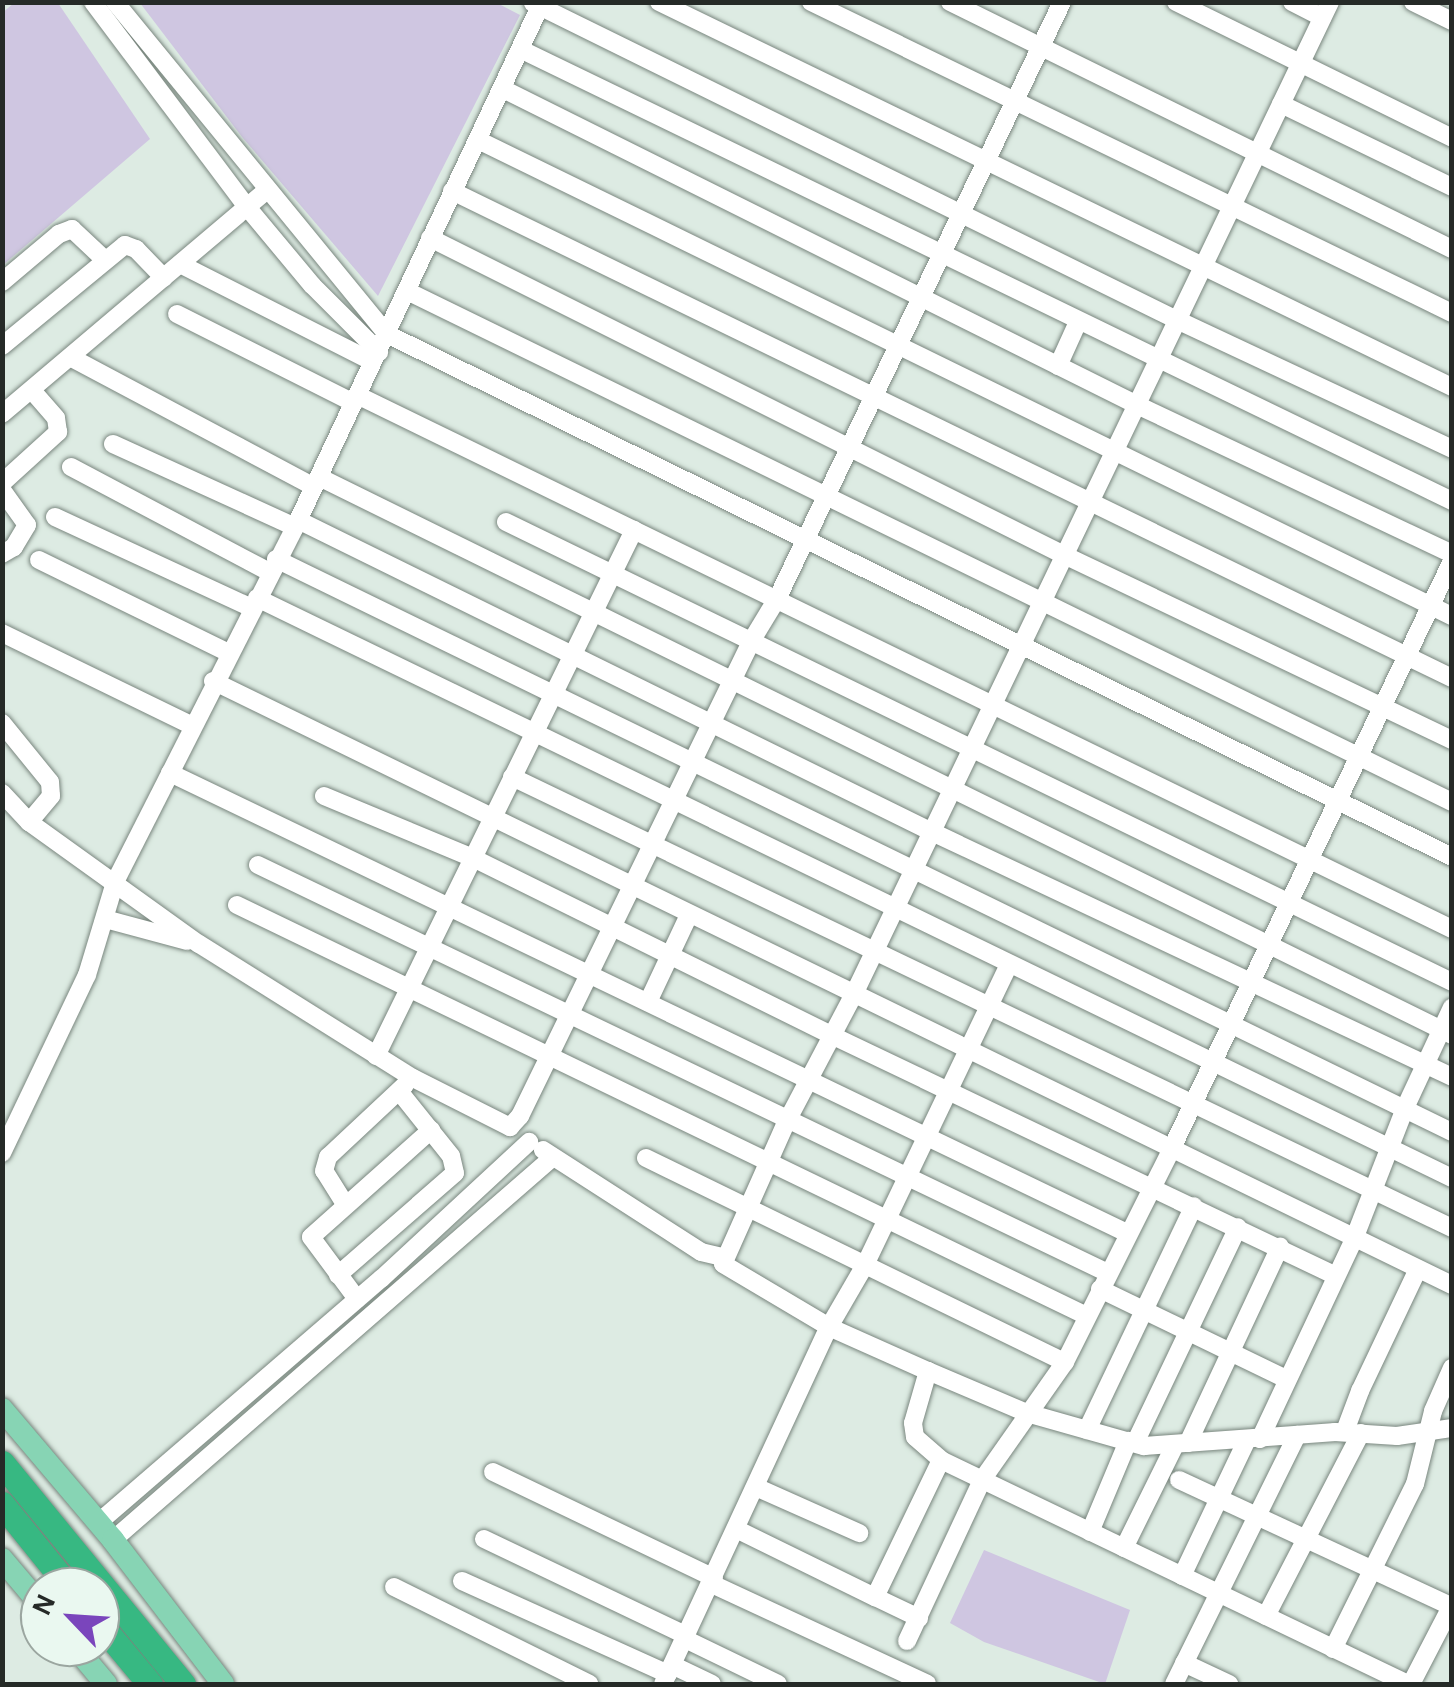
<!DOCTYPE html>
<style>
body{margin:0}
#map{position:relative;width:1454px;height:1687px;overflow:hidden;background:#ddebe3;font-family:"Alegreya Sans",sans-serif}
div>[style]{position:absolute}
.green>*{inset:0;background:#cfc6e1}
.roads{filter:drop-shadow(0 0 2px #79867e) drop-shadow(0 0 2px #79867e)}
.minor>*{height:18px;margin:-9px;padding:0 9px;transform-origin:9px;border-radius:9px;background:#fff}
.major>*{height:22px;margin:-11px;padding:0 11px;transform-origin:11px;border-radius:11px;background:#87d4b4}
.highway>*{height:25px;margin:-12.5px;padding:0 12.5px;transform-origin:12.5px;border-radius:12.5px;background:#37b882}
span{translate:-50% -50%;white-space:nowrap;text-align:center;line-height:1.15;-webkit-text-stroke:8px #eaf8f0;paint-order:stroke}
.frame{position:absolute;inset:0;border:5px solid #252a27;pointer-events:none}
.north{position:absolute;left:20px;top:1567px;width:100px;height:100px;box-sizing:border-box;background:#eaf8f0;border:2px solid #9ba6a0;border-radius:50%;rotate:295deg;font-size:28px;font-weight:700;line-height:40px;text-align:center;color:#252a27}
.north::after{content:'';display:block;margin:auto;width:35px;height:45px;background:#7a45bc;clip-path:polygon(50% 0,100% 100%,50% 72%,0 100%)}
</style>
<div id="map">
<div class="green">
<i style="clip-path:polygon(495px 2px,520px 15px,378px 296px,242px 137px,140px 3px)"></i>
<i style="clip-path:polygon(14px 3px,58px 3px,150px 139px,3px 265px,2px 13px)"></i>
<i style="clip-path:polygon(984px 1550px,1130px 1610px,1105px 1684px,984px 1642px,950px 1623px)"></i>
</div>
<div class="roads">
<div class="minor">
<i style="left:93px;top:2px;width:256px;rotate:53.1deg"></i>
<i style="left:247px;top:207px;width:102px;rotate:50.2deg"></i>
<i style="left:312px;top:285px;width:95px;rotate:45deg"></i>
<i style="left:115px;top:2px;width:429px;rotate:50.7deg"></i>
<i style="left:387px;top:334px;width:1186px;rotate:26.15deg"></i>
<i style="left:659px;top:2px;width:882px;rotate:25.9deg"></i>
<i style="left:811px;top:2px;width:712px;rotate:25.88deg"></i>
<i style="left:950px;top:2px;width:559px;rotate:26.2deg"></i>
<i style="left:1176px;top:2px;width:308px;rotate:26.2deg"></i>
<i style="left:1292px;top:2px;width:34px;rotate:27deg"></i>
<i style="left:1330px;top:2px;width:1100px;rotate:115.63deg"></i>
<i style="left:854px;top:994px;width:148px;rotate:117.8deg"></i>
<i style="left:785px;top:1125px;width:152px;rotate:114deg"></i>
<i style="left:723px;top:1264px;width:123px;rotate:30.7deg"></i>
<i style="left:829px;top:1327px;width:108px;rotate:24deg"></i>
<i style="left:928px;top:1371px;width:108px;rotate:23deg"></i>
<i style="left:1027px;top:1413px;width:122px;rotate:15.8deg"></i>
<i style="left:1144px;top:1446px;width:192px;rotate:-4.2deg"></i>
<i style="left:1335px;top:1432px;width:62px;rotate:3.7deg"></i>
<i style="left:1397px;top:1436px;width:56px;rotate:-8.3deg"></i>
<i style="left:1413px;top:2px;width:43px;rotate:26deg"></i>
<i style="left:533px;top:3px;width:716px;rotate:26.21deg"></i>
<i style="left:1175px;top:319px;width:306px;rotate:25.1deg"></i>
<i style="left:522px;top:50px;width:1034px;rotate:25.87deg"></i>
<i style="left:503px;top:89px;width:706px;rotate:26.49deg"></i>
<i style="left:1135px;top:404px;width:351px;rotate:25.3deg"></i>
<i style="left:1281px;top:104px;width:190px;rotate:25.9deg"></i>
<i style="left:478px;top:140px;width:1084px;rotate:26.05deg"></i>
<i style="left:452px;top:191px;width:1112px;rotate:25.97deg"></i>
<i style="left:430px;top:238px;width:709px;rotate:26.57deg"></i>
<i style="left:1064px;top:555px;width:430px;rotate:25.5deg"></i>
<i style="left:180px;top:264px;width:216px;rotate:26.9deg"></i>
<i style="left:2px;top:282px;width:75px;rotate:-40.1deg"></i>
<i style="left:59px;top:234px;width:14px;rotate:-21deg"></i>
<i style="left:72px;top:229px;width:44px;rotate:43.2deg"></i>
<i style="left:407px;top:291px;width:1163px;rotate:26.06deg"></i>
<i style="left:177px;top:314px;width:198px;rotate:26.7deg"></i>
<i style="left:2px;top:346px;width:159px;rotate:-39.4deg"></i>
<i style="left:125px;top:245px;width:12px;rotate:20deg"></i>
<i style="left:136px;top:249px;width:40px;rotate:46deg"></i>
<i style="left:70px;top:357px;width:276px;rotate:28deg"></i>
<i style="left:1058px;top:366px;width:48px;rotate:-65.6deg"></i>
<i style="left:357px;top:395px;width:1218px;rotate:26deg"></i>
<i style="left:2px;top:414px;width:348px;rotate:-40.2deg"></i>
<i style="left:113px;top:444px;width:200px;rotate:24.5deg"></i>
<i style="left:71px;top:467px;width:224px;rotate:27.9deg"></i>
<i style="left:319px;top:477px;width:1263px;rotate:26.22deg"></i>
<i style="left:2px;top:483px;width:76px;rotate:-42.3deg"></i>
<i style="left:58px;top:432px;width:14px;rotate:-98deg"></i>
<i style="left:56px;top:418px;width:37px;rotate:-131deg"></i>
<i style="left:2px;top:490px;width:43px;rotate:54.5deg"></i>
<i style="left:27px;top:525px;width:26px;rotate:121deg"></i>
<i style="left:14px;top:547px;width:14px;rotate:150deg"></i>
<i style="left:55px;top:517px;width:217px;rotate:24.8deg"></i>
<i style="left:298px;top:520px;width:704px;rotate:26.2deg"></i>
<i style="left:930px;top:831px;width:577px;rotate:25.23deg"></i>
<i style="left:506px;top:522px;width:1052px;rotate:25.93deg"></i>
<i style="left:276px;top:559px;width:1308px;rotate:25.98deg"></i>
<i style="left:39px;top:560px;width:212px;rotate:26.1deg"></i>
<i style="left:257px;top:598px;width:1328px;rotate:25.89deg"></i>
<i style="left:2px;top:633px;width:212px;rotate:26deg"></i>
<i style="left:213px;top:681px;width:1378px;rotate:25.99deg"></i>
<i style="left:2px;top:723px;width:76px;rotate:50.9deg"></i>
<i style="left:50px;top:782px;width:14px;rotate:86deg"></i>
<i style="left:51px;top:796px;width:34px;rotate:130deg"></i>
<i style="left:29px;top:822px;width:209px;rotate:35.7deg"></i>
<i style="left:199px;top:944px;width:252px;rotate:32.1deg"></i>
<i style="left:413px;top:1078px;width:109px;rotate:26.8deg"></i>
<i style="left:510px;top:1127px;width:15px;rotate:-48deg"></i>
<i style="left:520px;top:1116px;width:530px;rotate:-64.02deg"></i>
<i style="left:752px;top:640px;width:50px;rotate:-58.8deg"></i>
<i style="left:778px;top:597px;width:659px;rotate:-64.48deg"></i>
<i style="left:170px;top:773px;width:1062px;rotate:25.67deg"></i>
<i style="left:512px;top:777px;width:1043px;rotate:25.63deg"></i>
<i style="left:2px;top:793px;width:40px;rotate:47deg"></i>
<i style="left:324px;top:796px;width:161px;rotate:22.6deg"></i>
<i style="left:473px;top:858px;width:397px;rotate:26.3deg"></i>
<i style="left:829px;top:1034px;width:560px;rotate:25.51deg"></i>
<i style="left:258px;top:865px;width:943px;rotate:25.64deg"></i>
<i style="left:237px;top:905px;width:944px;rotate:25.81deg"></i>
<i style="left:105px;top:919px;width:85px;rotate:15deg"></i>
<i style="left:648px;top:1002px;width:96px;rotate:-64.8deg"></i>
<i style="left:376px;top:1056px;width:586px;rotate:-63.87deg"></i>
<i style="left:543px;top:1150px;width:188px;rotate:32.8deg"></i>
<i style="left:701px;top:1252px;width:23px;rotate:13deg"></i>
<i style="left:2px;top:1153px;width:197px;rotate:-64.5deg"></i>
<i style="left:87px;top:975px;width:97px;rotate:-73.2deg"></i>
<i style="left:115px;top:882px;width:398px;rotate:-63.1deg"></i>
<i style="left:295px;top:527px;width:580px;rotate:-64.8deg"></i>
<i style="left:646px;top:1158px;width:466px;rotate:26deg"></i>
<i style="left:345px;top:1204px;width:39px;rotate:-122deg"></i>
<i style="left:324px;top:1171px;width:15px;rotate:-74deg"></i>
<i style="left:328px;top:1157px;width:105px;rotate:-43.1deg"></i>
<i style="left:338px;top:1275px;width:155px;rotate:-41.1deg"></i>
<i style="left:455px;top:1173px;width:17px;rotate:-103deg"></i>
<i style="left:451px;top:1156px;width:83px;rotate:-128.7deg"></i>
<i style="left:1100px;top:1289px;width:207px;rotate:25.8deg"></i>
<i style="left:357px;top:1299px;width:77px;rotate:-126.6deg"></i>
<i style="left:311px;top:1237px;width:161px;rotate:-41.7deg"></i>
<i style="left:928px;top:1371px;width:54px;rotate:106.1deg"></i>
<i style="left:913px;top:1423px;width:14px;rotate:82deg"></i>
<i style="left:915px;top:1437px;width:35px;rotate:41deg"></i>
<i style="left:1087px;top:1430px;width:248px;rotate:-64.5deg"></i>
<i style="left:1345px;top:1431px;width:43px;rotate:-69.4deg"></i>
<i style="left:1360px;top:1391px;width:135px;rotate:-64.6deg"></i>
<i style="left:1260px;top:1439px;width:221px;rotate:-64.8deg"></i>
<i style="left:1354px;top:1239px;width:141px;rotate:-68.7deg"></i>
<i style="left:1405px;top:1108px;width:111px;rotate:-65deg"></i>
<i style="left:1135px;top:1443px;width:239px;rotate:-64.5deg"></i>
<i style="left:1188px;top:1443px;width:217px;rotate:-64.9deg"></i>
<i style="left:493px;top:1472px;width:245px;rotate:25.6deg"></i>
<i style="left:1179px;top:1480px;width:301px;rotate:24.9deg"></i>
<i style="left:758px;top:1488px;width:111px;rotate:24deg"></i>
<i style="left:98px;top:1523px;width:374px;rotate:-40.8deg"></i>
<i style="left:381px;top:1279px;width:202px;rotate:-42.8deg"></i>
<i style="left:738px;top:1530px;width:153px;rotate:26.1deg"></i>
<i style="left:875px;top:1597px;width:152px;rotate:-64.3deg"></i>
<i style="left:941px;top:1460px;width:518px;rotate:25.63deg"></i>
<i style="left:1090px;top:1532px;width:99px;rotate:-67.3deg"></i>
<i style="left:484px;top:1539px;width:225px;rotate:25.5deg"></i>
<i style="left:113px;top:1540px;width:583px;rotate:-41.04deg"></i>
<i style="left:1124px;top:1548px;width:115px;rotate:-63.7deg"></i>
<i style="left:1182px;top:1576px;width:151px;rotate:-64.5deg"></i>
<i style="left:462px;top:1581px;width:226px;rotate:24.3deg"></i>
<i style="left:712px;top:1584px;width:237px;rotate:24.9deg"></i>
<i style="left:394px;top:1587px;width:218px;rotate:26.4deg"></i>
<i style="left:875px;top:1597px;width:49px;rotate:25.5deg"></i>
<i style="left:1266px;top:1616px;width:206px;rotate:-62.6deg"></i>
<i style="left:685px;top:1639px;width:103px;rotate:25.8deg"></i>
<i style="left:907px;top:1641px;width:178px;rotate:-65deg"></i>
<i style="left:982px;top:1480px;width:144px;rotate:-54.9deg"></i>
<i style="left:1065px;top:1362px;width:239px;rotate:-63.4deg"></i>
<i style="left:1172px;top:1148px;width:650px;rotate:-64.5deg"></i>
<i style="left:1333px;top:1649px;width:184px;rotate:-63.6deg"></i>
<i style="left:1415px;top:1484px;width:75px;rotate:-76.1deg"></i>
<i style="left:1433px;top:1411px;width:47px;rotate:-66.2deg"></i>
<i style="left:1184px;top:1663px;width:50px;rotate:25deg"></i>
<i style="left:672px;top:1665px;width:44px;rotate:25.4deg"></i>
<i style="left:663px;top:1684px;width:394px;rotate:-65.1deg"></i>
<i style="left:829px;top:1327px;width:72px;rotate:-59.9deg"></i>
<i style="left:865px;top:1265px;width:331px;rotate:-64.4deg"></i>
<i style="left:1174px;top:1684px;width:278px;rotate:-63.7deg"></i>
<i style="left:1411px;top:1684px;width:89px;rotate:-62.6deg"></i>
</div>
<div class="major">
<i style="left:2px;top:1409px;width:172px;rotate:49.7deg"></i>
<i style="left:113px;top:1540px;width:181px;rotate:52.6deg"></i>
<i style="left:2px;top:1559px;width:59px;rotate:49.8deg"></i>
<i style="left:75px;top:1647px;width:48px;rotate:50deg"></i>
</div>
<div class="highway">
<i style="left:2px;top:1463px;width:286px;rotate:50.7deg"></i>
<i style="left:2px;top:1504px;width:107px;rotate:51.1deg"></i>
<i style="left:100px;top:1624px;width:78px;rotate:50.2deg"></i>
</div>
</div>
<div class="frame"></div>
<div class="north">N</div>
</div>
